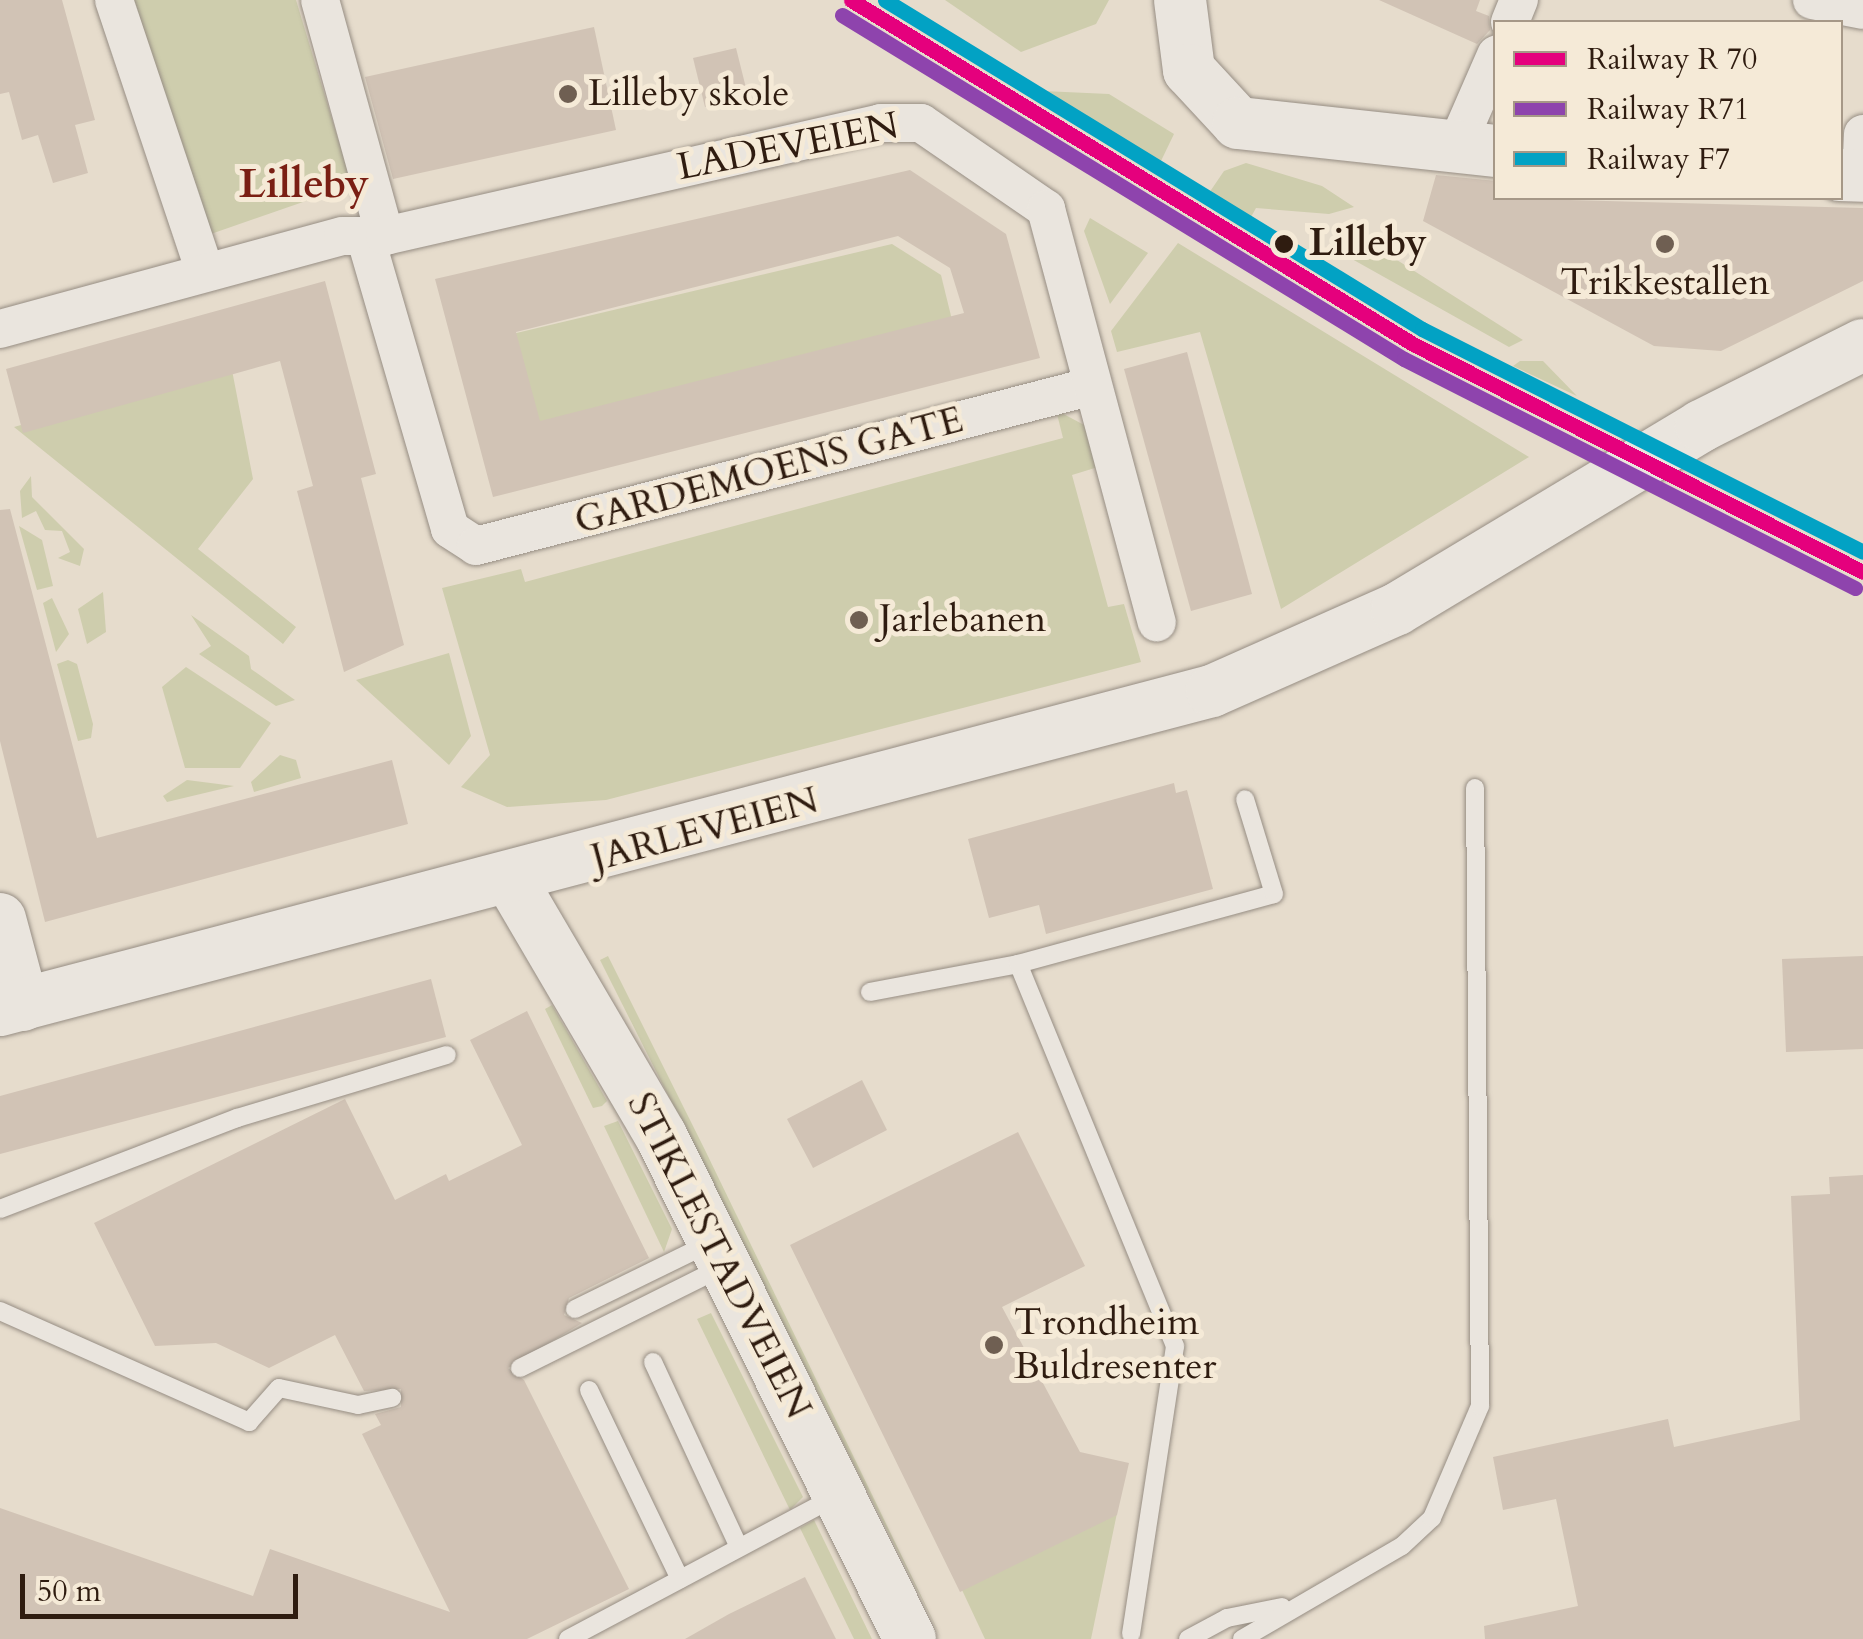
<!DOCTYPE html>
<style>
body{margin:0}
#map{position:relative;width:1863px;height:1639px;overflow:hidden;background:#e6dccc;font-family:Cardo,serif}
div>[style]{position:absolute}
.green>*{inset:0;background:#cecdad}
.building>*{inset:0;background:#d1c3b5}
.roads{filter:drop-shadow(0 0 2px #968d83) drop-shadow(0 0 2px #968d83)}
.lane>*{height:18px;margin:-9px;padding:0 9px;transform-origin:9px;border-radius:9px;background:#eae5de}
.street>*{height:38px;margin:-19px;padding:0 19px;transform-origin:19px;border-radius:19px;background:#eae5de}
.secondary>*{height:52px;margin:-26px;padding:0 26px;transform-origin:26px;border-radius:26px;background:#eae5de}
.rail-1>*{height:15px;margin:-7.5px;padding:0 7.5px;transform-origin:7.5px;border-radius:7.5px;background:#e5007d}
.rail-2>*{height:15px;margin:-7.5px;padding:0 7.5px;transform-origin:7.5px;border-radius:7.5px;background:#8e44ad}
.rail-3>*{height:15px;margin:-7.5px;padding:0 7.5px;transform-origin:7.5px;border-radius:7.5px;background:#02a2c4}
.dots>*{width:28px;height:28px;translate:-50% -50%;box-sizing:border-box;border:5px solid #f5ead7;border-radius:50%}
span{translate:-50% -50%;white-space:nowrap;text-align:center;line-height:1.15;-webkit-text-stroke:10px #f5ead7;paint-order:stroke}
.poi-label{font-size:38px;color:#2f1c10}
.left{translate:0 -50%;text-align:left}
.street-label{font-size:38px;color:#2f1c10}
.stop-label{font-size:38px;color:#2f1c10;font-weight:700}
.quarter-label{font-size:42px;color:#7a1f14;font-weight:700}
.legend{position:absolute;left:1493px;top:20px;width:350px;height:180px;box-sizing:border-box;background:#f5ead7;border:2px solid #a69887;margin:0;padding:12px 18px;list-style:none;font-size:30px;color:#2f1c10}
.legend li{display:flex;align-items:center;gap:20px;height:50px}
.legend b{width:50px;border:2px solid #a69887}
.scale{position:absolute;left:20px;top:1574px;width:278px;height:45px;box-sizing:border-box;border:5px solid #2f1c10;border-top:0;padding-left:12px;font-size:30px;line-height:35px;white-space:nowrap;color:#2f1c10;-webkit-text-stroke:8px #f5ead7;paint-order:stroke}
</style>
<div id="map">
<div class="green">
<i style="clip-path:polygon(133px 0,296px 0,352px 185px,208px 235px)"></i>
<i style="clip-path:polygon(945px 0,1109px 0,1096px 24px,1021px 52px)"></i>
<i style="clip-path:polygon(1043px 91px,1109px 94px,1174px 134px,1160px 163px)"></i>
<i style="clip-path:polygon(1246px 163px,1322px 186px,1354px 207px,1329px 214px,1256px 208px,1251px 217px,1209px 193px,1224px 171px)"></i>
<i style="clip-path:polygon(1090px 218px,1148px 253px,1110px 304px,1084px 231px)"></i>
<i style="clip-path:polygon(1346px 231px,1349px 244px,1367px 241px,1523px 340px,1509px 347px,1343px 254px,1334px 234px)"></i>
<i style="clip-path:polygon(1178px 243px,1529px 457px,1281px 609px,1200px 332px,1117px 352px,1111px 331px)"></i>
<i style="clip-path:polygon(892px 244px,941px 275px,952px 320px,531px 424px,508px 335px)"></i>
<i style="clip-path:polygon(1520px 361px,1543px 361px,1577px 396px,1513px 366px)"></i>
<i style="clip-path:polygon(231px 365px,253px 479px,198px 549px,296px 627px,283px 644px,14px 427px)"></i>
<i style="clip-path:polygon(1056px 410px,1086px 426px,1098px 467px,1072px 475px,1108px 607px,1124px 604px,1141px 662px,606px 800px,507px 807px,461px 787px,490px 755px,442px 588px,521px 569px,525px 582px,1063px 438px)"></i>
<i style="clip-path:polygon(31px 476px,32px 497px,84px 549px,80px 566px,58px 558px,70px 552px,62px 531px,45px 530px,36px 511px,22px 518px,20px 491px)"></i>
<i style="clip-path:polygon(19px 526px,42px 540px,53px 586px,37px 590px)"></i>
<i style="clip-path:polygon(103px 592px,106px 632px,87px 644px,78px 609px)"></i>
<i style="clip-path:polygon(52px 598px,69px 634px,56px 652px,43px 603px)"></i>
<i style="clip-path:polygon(191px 615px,249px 656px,251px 669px,295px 700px,276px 706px,199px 654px,211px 646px)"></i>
<i style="clip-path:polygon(449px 653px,471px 736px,449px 765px,356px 680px)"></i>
<i style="clip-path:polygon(68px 660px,77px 664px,93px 724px,91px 738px,78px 741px,57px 664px)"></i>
<i style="clip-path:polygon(186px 667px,271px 723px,240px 768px,185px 768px,162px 687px)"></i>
<i style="clip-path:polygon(280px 755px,296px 760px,301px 778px,254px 792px,251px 782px)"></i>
<i style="clip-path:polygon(187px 780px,234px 786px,167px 802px,163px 796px)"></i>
<i style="clip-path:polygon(608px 956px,704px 1148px,942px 1639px,600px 960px)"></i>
<i style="clip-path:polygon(552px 1005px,607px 1101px,602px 1106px,593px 1108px,545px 1009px)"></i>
<i style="clip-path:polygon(618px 1121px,672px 1229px,664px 1252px,604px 1126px)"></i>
<i style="clip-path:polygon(711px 1313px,803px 1497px,790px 1510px,697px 1319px)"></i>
<i style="clip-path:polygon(1117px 1513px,1091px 1639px,985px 1639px,962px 1590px)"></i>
<i style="clip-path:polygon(814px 1520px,872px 1639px,854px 1639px,800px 1528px)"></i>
</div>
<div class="building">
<i style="clip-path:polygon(0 0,62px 0,95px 120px,75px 125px,88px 173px,53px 183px,38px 135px,22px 140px,9px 92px,0 94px)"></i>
<i style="clip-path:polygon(1379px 0,1480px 0,1476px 11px,1489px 16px,1490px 30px,1477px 44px)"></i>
<i style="clip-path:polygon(594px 27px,616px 130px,393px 179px,365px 77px)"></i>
<i style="clip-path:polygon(736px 48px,748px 96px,705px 107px,693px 58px)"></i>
<i style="clip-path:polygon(evenodd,910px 170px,1006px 234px,1040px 358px,493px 497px,435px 279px,910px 170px,898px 236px,950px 268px,964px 313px,540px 421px,516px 332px,898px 236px)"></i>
<i style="clip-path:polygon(1436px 175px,1496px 181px,1496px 198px,1863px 208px,1863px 281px,1721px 351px,1654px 346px,1423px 221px)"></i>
<i style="clip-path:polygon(325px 281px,376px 474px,361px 478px,404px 645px,344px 672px,297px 491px,313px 486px,280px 361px,23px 433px,6px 369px)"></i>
<i style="clip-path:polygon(1187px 352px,1252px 594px,1191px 611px,1124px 369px)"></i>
<i style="clip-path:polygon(10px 509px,97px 838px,392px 760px,408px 824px,45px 922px,0 741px,0 510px)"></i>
<i style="clip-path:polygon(1174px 783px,1176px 793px,1187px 790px,1213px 889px,1046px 934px,1039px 905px,989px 918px,968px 839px)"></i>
<i style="clip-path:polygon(1863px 956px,1863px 1049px,1786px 1052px,1782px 959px)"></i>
<i style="clip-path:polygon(431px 979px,446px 1037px,0 1154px,0 1096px)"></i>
<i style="clip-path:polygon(527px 1011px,649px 1258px,569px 1298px,564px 1315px,582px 1323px,508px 1368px,524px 1380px,629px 1589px,527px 1639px,0 1639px,0 1508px,253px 1596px,270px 1549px,450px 1612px,362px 1434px,381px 1425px,375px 1414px,401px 1407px,401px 1389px,364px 1391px,335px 1335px,269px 1368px,216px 1343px,155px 1346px,94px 1223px,345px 1099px,395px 1200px,446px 1174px,449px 1181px,522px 1145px,470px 1040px)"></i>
<i style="clip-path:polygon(862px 1080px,887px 1130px,813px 1168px,787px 1119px)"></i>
<i style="clip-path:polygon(1018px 1132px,1085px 1266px,1002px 1307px,1080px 1452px,1129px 1463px,1117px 1515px,960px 1592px,790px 1245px)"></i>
<i style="clip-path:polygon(1863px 1175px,1863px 1639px,1485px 1639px,1484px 1626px,1578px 1606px,1556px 1499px,1503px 1510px,1493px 1457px,1668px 1419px,1674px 1447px,1800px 1420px,1791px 1196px,1830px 1194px,1829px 1177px)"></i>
<i style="clip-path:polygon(805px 1577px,836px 1639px,685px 1639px,729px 1614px)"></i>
</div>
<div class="roads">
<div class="lane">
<i style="left:870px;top:992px;width:151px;rotate:-10.7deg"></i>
<i style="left:0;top:1209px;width:254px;rotate:-21deg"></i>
<i style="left:237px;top:1118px;width:219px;rotate:-16.7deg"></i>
<i style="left:575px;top:1309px;width:150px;rotate:-26.1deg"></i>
<i style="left:0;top:1311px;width:273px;rotate:24deg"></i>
<i style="left:249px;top:1422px;width:45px;rotate:-48.6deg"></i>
<i style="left:279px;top:1388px;width:81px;rotate:12.1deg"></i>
<i style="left:358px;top:1405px;width:35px;rotate:-12deg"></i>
<i style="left:653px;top:1362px;width:204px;rotate:65.1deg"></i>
<i style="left:520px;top:1368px;width:225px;rotate:-26.5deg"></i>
<i style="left:589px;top:1390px;width:210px;rotate:64.3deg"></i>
<i style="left:1131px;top:1634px;width:291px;rotate:-81.3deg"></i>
<i style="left:1175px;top:1346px;width:413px;rotate:-112.3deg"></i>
<i style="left:1018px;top:964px;width:265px;rotate:-15.3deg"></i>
<i style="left:1274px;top:894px;width:99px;rotate:-107deg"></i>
<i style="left:568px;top:1639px;width:305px;rotate:-28deg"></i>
<i style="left:1188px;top:1639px;width:44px;rotate:-28.3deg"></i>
<i style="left:1227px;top:1618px;width:56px;rotate:-11.3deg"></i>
<i style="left:1242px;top:1639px;width:185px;rotate:-30.2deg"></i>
<i style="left:1402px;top:1546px;width:41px;rotate:-43deg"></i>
<i style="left:1432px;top:1518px;width:122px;rotate:-66.8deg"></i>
<i style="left:1480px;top:1406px;width:618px;rotate:-90.46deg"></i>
</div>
<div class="street">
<i style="left:114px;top:0;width:284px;rotate:71.5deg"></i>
<i style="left:320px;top:0;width:245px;rotate:74.6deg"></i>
<i style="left:1812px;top:0;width:52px;rotate:11.1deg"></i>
<i style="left:1510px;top:22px;width:24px;rotate:-68deg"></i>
<i style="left:1455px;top:149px;width:103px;rotate:-66.4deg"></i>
<i style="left:1861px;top:176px;width:42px;rotate:-87.3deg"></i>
<i style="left:365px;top:236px;width:305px;rotate:73.8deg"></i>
<i style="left:450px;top:529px;width:31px;rotate:33deg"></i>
<i style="left:476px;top:546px;width:637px;rotate:-14.54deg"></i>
<i style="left:0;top:329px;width:355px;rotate:-15.2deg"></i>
<i style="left:343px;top:236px;width:42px"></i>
<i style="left:385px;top:236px;width:509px;rotate:-12.83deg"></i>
<i style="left:881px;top:123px;width:40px"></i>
<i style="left:921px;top:123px;width:152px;rotate:34.5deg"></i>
<i style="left:1046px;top:209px;width:428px;rotate:75deg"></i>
</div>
<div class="secondary">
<i style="left:1180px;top:0;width:71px;rotate:82.7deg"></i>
<i style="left:1189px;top:70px;width:72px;rotate:47.2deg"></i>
<i style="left:1238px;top:123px;width:260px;rotate:6.2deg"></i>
<i style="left:1840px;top:175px;width:23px;rotate:2deg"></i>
<i style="left:512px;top:882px;width:294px;rotate:59.6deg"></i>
<i style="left:661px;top:1136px;width:561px;rotate:63.66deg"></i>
<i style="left:0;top:919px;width:89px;rotate:75deg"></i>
<i style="left:0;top:1010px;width:1253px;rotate:-14.75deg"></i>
<i style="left:1212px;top:691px;width:202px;rotate:-23.9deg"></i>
<i style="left:1397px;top:609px;width:355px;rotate:-31deg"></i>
<i style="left:1701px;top:426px;width:181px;rotate:-26.6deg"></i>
</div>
</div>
<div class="rail-1">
<i style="left:851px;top:0;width:659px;rotate:31.47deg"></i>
<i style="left:1413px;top:344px;width:504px;rotate:26.87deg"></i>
</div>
<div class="rail-2">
<i style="left:842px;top:15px;width:659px;rotate:31.47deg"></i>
<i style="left:1404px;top:359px;width:506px;rotate:26.92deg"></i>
</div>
<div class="rail-3">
<i style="left:885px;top:0;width:630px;rotate:31.49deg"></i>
<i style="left:1422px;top:329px;width:494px;rotate:26.8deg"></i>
</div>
<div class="dots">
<i style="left:568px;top:94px;background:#6f5f52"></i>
<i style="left:1284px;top:244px;background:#2f1c10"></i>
<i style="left:1665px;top:244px;background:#6f5f52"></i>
<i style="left:859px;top:620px;background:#6f5f52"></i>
<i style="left:994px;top:1345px;background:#6f5f52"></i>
</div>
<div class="poi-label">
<span class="left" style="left:588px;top:94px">Lilleby skole</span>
<span style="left:1665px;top:283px">Trikkestallen</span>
<span class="left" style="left:879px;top:620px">Jarlebanen</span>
<span class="left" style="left:1014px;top:1345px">Trondheim<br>Buldresenter</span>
</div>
<div class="street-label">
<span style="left:788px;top:147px;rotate:-11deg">LADEVEIEN</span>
<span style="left:769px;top:471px;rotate:-15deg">GARDEMOENS GATE</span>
<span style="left:705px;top:830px;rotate:-15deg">JARLEVEIEN</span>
<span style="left:719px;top:1256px;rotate:63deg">STIKLESTADVEIEN</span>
</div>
<div class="stop-label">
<span class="left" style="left:1309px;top:244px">Lilleby</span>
</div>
<div class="quarter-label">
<span style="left:304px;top:184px">Lilleby</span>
</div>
<ul class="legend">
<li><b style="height:12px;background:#e5007d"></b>Railway R 70</li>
<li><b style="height:12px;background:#8e44ad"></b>Railway R71</li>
<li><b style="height:12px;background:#02a2c4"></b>Railway F7</li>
</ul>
<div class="scale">50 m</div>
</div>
